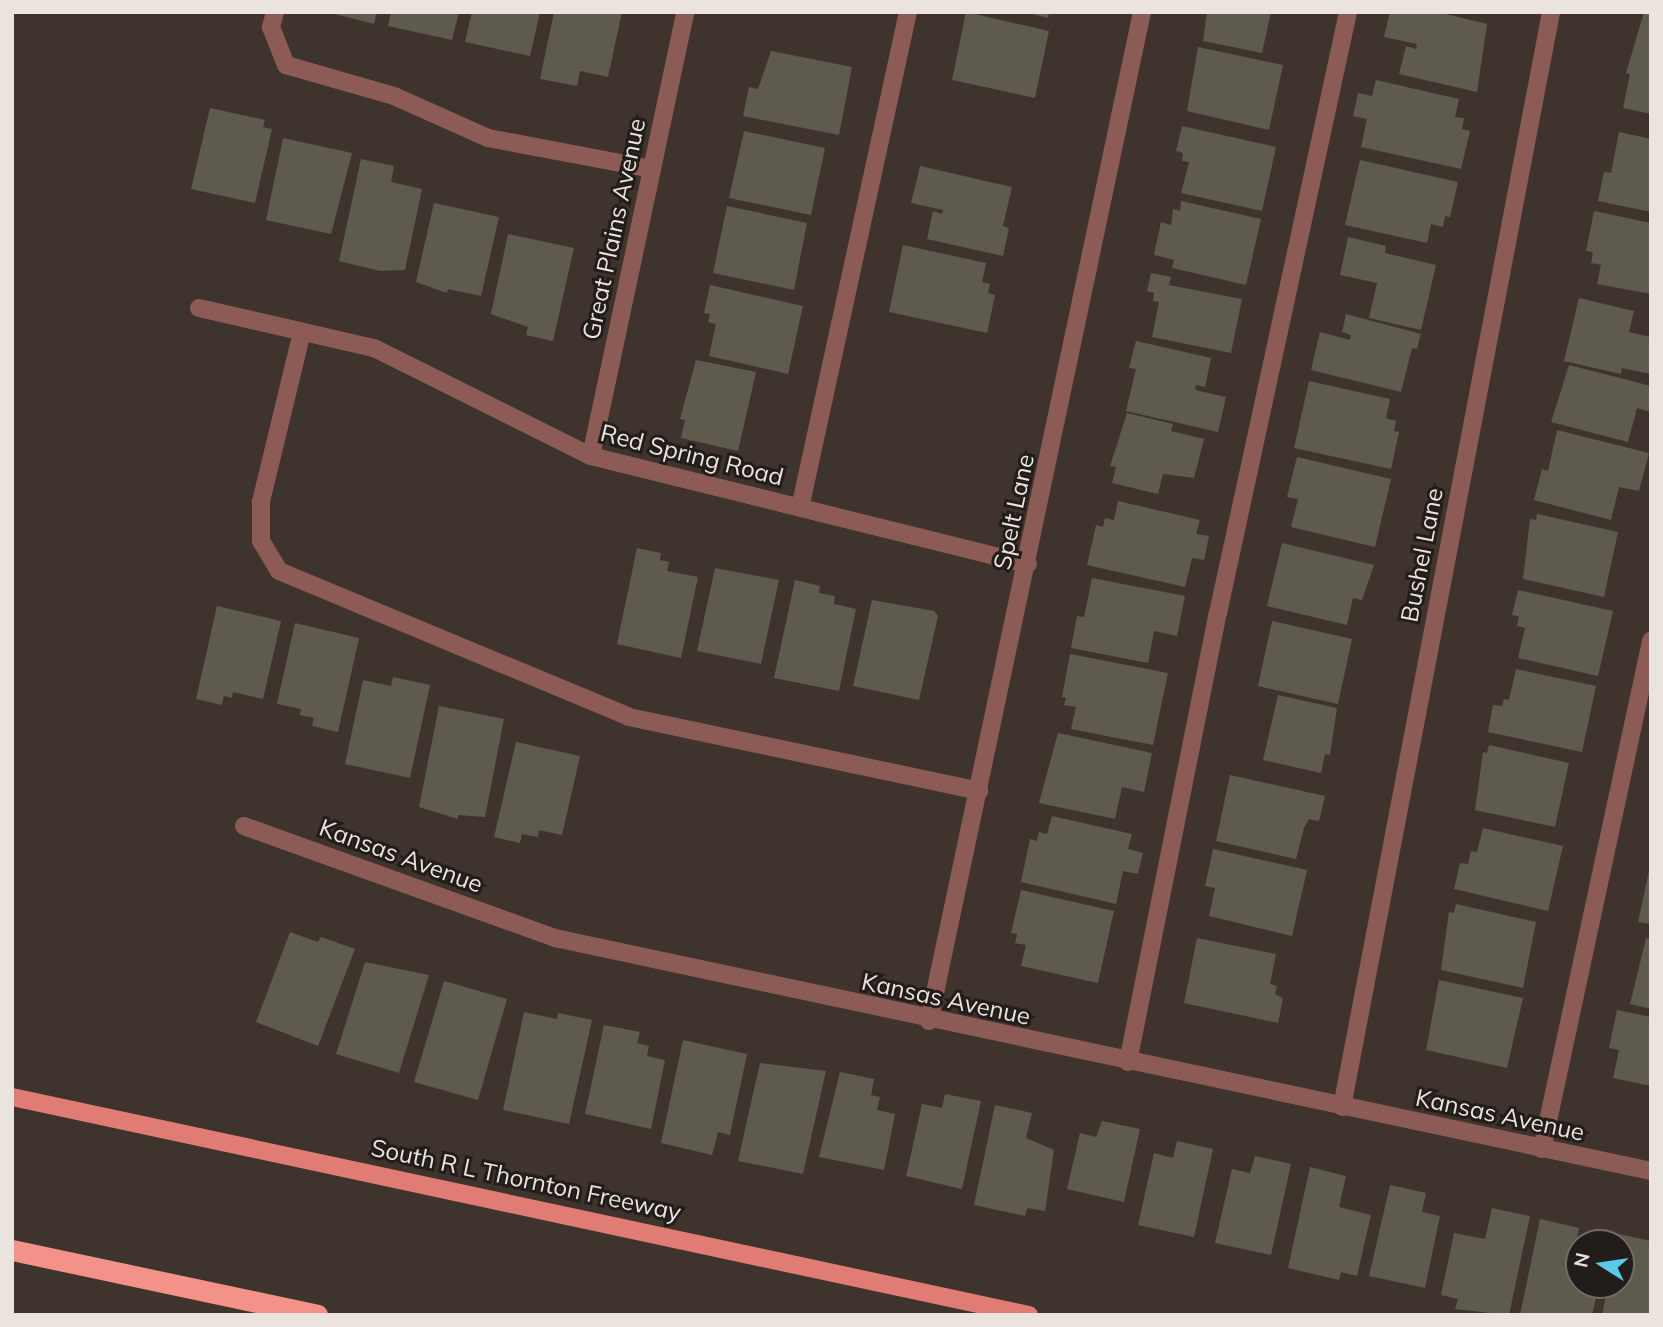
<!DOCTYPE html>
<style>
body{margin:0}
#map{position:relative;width:1663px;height:1327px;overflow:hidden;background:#3f342d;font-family:Mulish,sans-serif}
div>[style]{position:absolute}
.building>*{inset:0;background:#5e5a4e}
.minor>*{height:18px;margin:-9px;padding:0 9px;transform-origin:9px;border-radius:9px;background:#8d5b56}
.major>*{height:18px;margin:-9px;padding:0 9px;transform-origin:9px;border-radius:9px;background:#e07c73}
.highway>*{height:21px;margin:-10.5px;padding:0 10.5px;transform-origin:10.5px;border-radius:10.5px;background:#f39289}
span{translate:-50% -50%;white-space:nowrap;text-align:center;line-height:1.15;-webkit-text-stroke:6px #221d1a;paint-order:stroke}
.street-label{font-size:24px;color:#eae3de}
.frame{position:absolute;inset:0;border:14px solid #eae3de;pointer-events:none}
.north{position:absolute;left:1565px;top:1229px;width:70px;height:70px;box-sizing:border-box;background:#221d1a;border:2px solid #726c68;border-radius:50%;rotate:282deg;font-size:19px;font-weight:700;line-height:28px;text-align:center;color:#eae3de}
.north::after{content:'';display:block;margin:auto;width:24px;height:32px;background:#5bc8e6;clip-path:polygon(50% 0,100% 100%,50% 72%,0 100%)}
</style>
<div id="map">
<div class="building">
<i style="clip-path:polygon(327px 12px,377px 12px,374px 24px)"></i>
<i style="clip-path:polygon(391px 12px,459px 12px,452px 40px,388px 26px)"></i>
<i style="clip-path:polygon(472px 12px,540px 12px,530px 56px,465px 42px)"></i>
<i style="clip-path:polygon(554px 12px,622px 12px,608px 77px,580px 71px,577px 86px,540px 79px)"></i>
<i style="clip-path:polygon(966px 12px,1049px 31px,1035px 98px,952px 80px)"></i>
<i style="clip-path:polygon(1025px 12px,1049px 12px,1048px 18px)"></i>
<i style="clip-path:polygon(1207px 12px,1271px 12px,1262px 53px,1203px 41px)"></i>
<i style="clip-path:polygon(1390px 12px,1437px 12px,1487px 24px,1477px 92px,1399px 74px,1406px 46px,1416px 49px,1417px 44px,1384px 37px)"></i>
<i style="clip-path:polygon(1644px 12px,1651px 12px,1651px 114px,1623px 108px,1630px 74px,1626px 73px)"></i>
<i style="clip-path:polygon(1198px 47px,1283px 65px,1269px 130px,1187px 111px)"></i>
<i style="clip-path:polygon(771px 51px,852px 67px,839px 135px,743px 116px,749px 87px,758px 89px)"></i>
<i style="clip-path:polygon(1376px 80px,1459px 99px,1455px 117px,1464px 118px,1462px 129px,1470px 131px,1461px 169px,1361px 147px,1367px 119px,1353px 116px,1358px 93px,1372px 96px)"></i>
<i style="clip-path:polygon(210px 108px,265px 120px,263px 127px,272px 129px,255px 203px,191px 189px)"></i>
<i style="clip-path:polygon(1182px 126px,1276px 147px,1262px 211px,1181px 193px,1189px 162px,1182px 161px,1183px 153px,1176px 151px)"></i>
<i style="clip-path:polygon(744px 131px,825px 148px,811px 215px,729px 198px)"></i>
<i style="clip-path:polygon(1619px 132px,1651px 139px,1651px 212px,1598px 201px,1604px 172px,1611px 173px)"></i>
<i style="clip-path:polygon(283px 138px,352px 153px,331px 234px,266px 220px)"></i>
<i style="clip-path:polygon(361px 159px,394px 166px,391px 182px,422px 189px,405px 270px,380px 271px,339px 261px)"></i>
<i style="clip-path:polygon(1360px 160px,1458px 182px,1450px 217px,1445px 216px,1443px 227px,1431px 224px,1427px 243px,1345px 225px)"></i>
<i style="clip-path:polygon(920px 166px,1012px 187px,1003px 226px,1009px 228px,1003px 256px,927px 239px,933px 211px,942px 214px,943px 210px,911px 203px)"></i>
<i style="clip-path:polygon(1181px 201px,1261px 219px,1246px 285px,1172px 268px,1174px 260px,1154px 255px,1161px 222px,1171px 225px,1173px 209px,1180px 211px)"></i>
<i style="clip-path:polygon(434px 203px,499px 217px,481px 296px,448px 289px,447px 293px,416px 282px)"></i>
<i style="clip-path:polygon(727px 206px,807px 223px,794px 290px,713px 273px)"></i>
<i style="clip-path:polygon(1594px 211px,1651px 223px,1651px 294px,1597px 284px,1601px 265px,1591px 263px,1593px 252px,1586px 251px)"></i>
<i style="clip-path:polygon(508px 234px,574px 248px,553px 341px,526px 335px,528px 327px,491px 314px)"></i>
<i style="clip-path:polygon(1348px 237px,1386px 246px,1385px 253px,1436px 265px,1421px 330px,1369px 318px,1377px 283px,1340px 275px)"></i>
<i style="clip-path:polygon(903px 245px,986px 263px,982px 282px,990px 284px,988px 293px,995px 295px,987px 333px,889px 312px)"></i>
<i style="clip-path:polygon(1151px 273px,1171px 277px,1169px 285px,1242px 299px,1231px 353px,1152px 337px,1159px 302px,1153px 301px,1154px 293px,1147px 291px)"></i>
<i style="clip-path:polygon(710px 285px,803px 306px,788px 374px,709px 356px,716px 324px,708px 322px,710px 314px,704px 313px)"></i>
<i style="clip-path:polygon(1579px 298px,1634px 311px,1629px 332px,1651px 337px,1651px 374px,1622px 368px,1621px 374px,1564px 361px)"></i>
<i style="clip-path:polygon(1346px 314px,1421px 334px,1417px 349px,1412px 348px,1401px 392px,1311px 370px,1320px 332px,1350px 340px,1351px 335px,1342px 332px)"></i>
<i style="clip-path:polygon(1136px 341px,1211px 358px,1205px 387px,1196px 385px,1195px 390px,1226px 397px,1218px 432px,1126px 411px,1136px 369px,1129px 368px)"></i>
<i style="clip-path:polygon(696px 360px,756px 372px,738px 451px,681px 438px,685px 420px,680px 419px)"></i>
<i style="clip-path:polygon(1569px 365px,1651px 386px,1651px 412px,1637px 408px,1628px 442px,1551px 422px)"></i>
<i style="clip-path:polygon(1309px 381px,1390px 399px,1386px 418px,1396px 421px,1394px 431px,1399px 432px,1391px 469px,1294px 448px)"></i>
<i style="clip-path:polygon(1127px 413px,1173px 424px,1171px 431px,1204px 439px,1194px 478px,1163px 474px,1158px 494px,1112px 483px,1116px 467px,1110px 466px)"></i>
<i style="clip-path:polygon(1557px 430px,1649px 453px,1639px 491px,1619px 487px,1611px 520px,1534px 500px,1542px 469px,1548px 471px)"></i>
<i style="clip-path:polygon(1297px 457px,1391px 479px,1375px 547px,1291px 527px,1298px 499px,1287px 497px)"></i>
<i style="clip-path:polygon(1118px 501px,1200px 520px,1196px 534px,1209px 536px,1204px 560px,1192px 558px,1185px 587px,1087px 565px,1096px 525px,1103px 527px,1105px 518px,1114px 520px)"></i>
<i style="clip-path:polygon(1537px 514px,1618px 532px,1604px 597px,1523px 579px,1530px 519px,1536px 520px)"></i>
<i style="clip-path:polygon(1282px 543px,1374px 565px,1362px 600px,1353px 598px,1347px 625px,1267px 606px)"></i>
<i style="clip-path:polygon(637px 548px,661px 553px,660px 560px,669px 562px,667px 571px,698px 577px,681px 658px,617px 644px)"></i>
<i style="clip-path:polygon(715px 568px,779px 580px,761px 664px,697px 651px)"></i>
<i style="clip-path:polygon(1092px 578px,1185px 596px,1177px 636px,1154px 631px,1148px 663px,1071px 648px,1077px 616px,1084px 617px)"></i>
<i style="clip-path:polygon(795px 580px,820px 586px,819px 593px,835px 596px,834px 604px,856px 609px,839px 691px,774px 678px)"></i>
<i style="clip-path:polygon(1518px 590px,1613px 611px,1598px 676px,1518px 658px,1525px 628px,1517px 626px,1519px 616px,1512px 615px)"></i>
<i style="clip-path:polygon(872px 600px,934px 611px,938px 616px,919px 700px,853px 686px)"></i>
<i style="clip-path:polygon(217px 606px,281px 621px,263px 699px,233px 692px,232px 698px,224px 696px,222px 705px,196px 699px)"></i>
<i style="clip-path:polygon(1272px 621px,1352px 639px,1338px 704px,1258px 686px)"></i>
<i style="clip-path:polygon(295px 623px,359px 638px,338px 732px,312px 726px,314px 718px,300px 715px,301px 709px,277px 704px)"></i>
<i style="clip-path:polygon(1070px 654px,1168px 673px,1153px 745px,1071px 729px,1076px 707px,1064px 705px,1066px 698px,1062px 697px)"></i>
<i style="clip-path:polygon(1516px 669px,1596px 686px,1582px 752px,1488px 732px,1493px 705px,1502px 706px,1504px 699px,1509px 700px)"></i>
<i style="clip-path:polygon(393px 677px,430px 685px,410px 778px,345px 764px,363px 680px,391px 686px)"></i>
<i style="clip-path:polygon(1278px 695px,1337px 708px,1330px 755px,1325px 754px,1321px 773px,1263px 760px)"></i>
<i style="clip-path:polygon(439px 706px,504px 719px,485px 817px,458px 815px,458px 819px,419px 807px)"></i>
<i style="clip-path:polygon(1058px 733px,1152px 753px,1144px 792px,1122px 787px,1115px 819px,1039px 803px)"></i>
<i style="clip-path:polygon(516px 742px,580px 756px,562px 835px,539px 830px,538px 837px,522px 834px,520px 843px,494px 837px)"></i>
<i style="clip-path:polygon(1489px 745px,1569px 763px,1555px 827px,1475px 810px,1483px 752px,1487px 753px)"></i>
<i style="clip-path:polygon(1230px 775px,1325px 796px,1319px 821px,1309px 819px,1304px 828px,1296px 859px,1216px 841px)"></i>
<i style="clip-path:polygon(1052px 816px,1132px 834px,1128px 849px,1143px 853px,1138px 874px,1123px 871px,1116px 904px,1021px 882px,1030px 839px,1037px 841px,1039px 832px,1047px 834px)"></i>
<i style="clip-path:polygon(1483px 828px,1563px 846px,1548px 911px,1454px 889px,1460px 863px,1468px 864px,1471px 851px,1477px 852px)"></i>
<i style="clip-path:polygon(1213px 849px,1307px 870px,1292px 936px,1209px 916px,1215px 888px,1205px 886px)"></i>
<i style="clip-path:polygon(1650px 866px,1651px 866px,1651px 924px,1638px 922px)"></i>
<i style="clip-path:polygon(1021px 890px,1114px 911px,1098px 983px,1021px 966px,1026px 945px,1015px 943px,1017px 934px,1011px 933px)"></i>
<i style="clip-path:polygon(1456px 904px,1536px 922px,1523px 988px,1441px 970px,1449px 912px,1454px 913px)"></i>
<i style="clip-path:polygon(290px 932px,318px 942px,321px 937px,355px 949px,318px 1046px,256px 1022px)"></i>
<i style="clip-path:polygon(1197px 938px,1276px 954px,1270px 984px,1277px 986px,1275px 994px,1283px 998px,1278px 1023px,1184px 1003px)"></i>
<i style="clip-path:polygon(1646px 938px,1651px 939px,1651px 1009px,1630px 1004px)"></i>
<i style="clip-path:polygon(365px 962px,429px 975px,399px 1073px,336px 1054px)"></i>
<i style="clip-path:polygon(1439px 980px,1523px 998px,1507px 1068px,1426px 1050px)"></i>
<i style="clip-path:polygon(444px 981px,507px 999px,478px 1100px,414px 1082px)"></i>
<i style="clip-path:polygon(1617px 1010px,1651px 1017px,1651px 1086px,1613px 1078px,1619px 1050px,1609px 1048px)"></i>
<i style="clip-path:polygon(524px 1012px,557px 1019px,558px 1013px,592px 1020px,569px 1124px,503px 1110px)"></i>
<i style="clip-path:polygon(604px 1025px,640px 1032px,637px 1043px,649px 1046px,647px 1056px,665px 1060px,651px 1129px,585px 1114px)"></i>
<i style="clip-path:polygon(683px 1040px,747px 1054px,730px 1135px,718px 1132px,712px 1155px,661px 1143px)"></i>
<i style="clip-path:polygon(760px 1063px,826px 1071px,803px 1174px,738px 1161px)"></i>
<i style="clip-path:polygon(840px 1072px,874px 1079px,871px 1095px,880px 1097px,877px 1110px,895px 1114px,884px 1170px,819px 1157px)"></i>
<i style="clip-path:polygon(945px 1094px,981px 1101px,962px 1189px,906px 1176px,922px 1104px,942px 1108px)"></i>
<i style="clip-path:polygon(995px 1105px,1032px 1113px,1026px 1138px,1054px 1150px,1045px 1211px,1027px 1208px,1025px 1216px,974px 1205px)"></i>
<i style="clip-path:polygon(1102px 1121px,1140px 1129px,1124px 1202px,1067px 1189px,1080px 1133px,1096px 1137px)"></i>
<i style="clip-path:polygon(1177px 1141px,1213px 1149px,1194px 1237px,1138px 1225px,1154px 1153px,1173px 1158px)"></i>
<i style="clip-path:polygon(1255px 1156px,1291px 1164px,1271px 1255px,1215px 1243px,1232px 1169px,1250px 1173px)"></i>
<i style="clip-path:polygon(1310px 1167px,1346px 1176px,1339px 1207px,1371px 1215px,1357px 1276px,1341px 1272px,1339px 1280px,1288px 1268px)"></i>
<i style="clip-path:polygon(1390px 1185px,1426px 1193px,1422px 1212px,1440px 1216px,1425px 1288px,1369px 1276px)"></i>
<i style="clip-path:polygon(1492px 1208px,1530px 1216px,1509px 1315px,1455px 1309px,1458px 1299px,1441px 1295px,1454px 1233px,1485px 1239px)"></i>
<i style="clip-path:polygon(1540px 1219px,1579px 1228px,1573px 1258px,1579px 1259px,1579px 1285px,1599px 1285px,1592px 1315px,1520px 1315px)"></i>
<i style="clip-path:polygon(1619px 1234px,1651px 1241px,1651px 1315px,1602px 1315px,1608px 1285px,1621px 1285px)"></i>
</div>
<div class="minor">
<i style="left:275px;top:12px;width:16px;rotate:105deg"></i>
<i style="left:271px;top:27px;width:41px;rotate:68.5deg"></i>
<i style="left:286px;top:65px;width:112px;rotate:16deg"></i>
<i style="left:394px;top:96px;width:103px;rotate:24.1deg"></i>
<i style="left:488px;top:138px;width:167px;rotate:10.7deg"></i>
<i style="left:199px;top:308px;width:180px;rotate:12.9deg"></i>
<i style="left:374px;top:348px;width:242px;rotate:26.5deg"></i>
<i style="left:591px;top:456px;width:450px;rotate:13.9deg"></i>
<i style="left:302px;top:332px;width:175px;rotate:103.6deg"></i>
<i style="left:261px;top:502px;width:39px;rotate:90deg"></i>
<i style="left:261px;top:541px;width:35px;rotate:59deg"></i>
<i style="left:279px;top:571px;width:379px;rotate:22.6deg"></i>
<i style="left:629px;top:717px;width:358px;rotate:11.9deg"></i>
<i style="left:591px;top:456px;width:454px;rotate:-78deg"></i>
<i style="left:800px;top:508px;width:508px;rotate:-77.72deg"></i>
<i style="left:244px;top:826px;width:331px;rotate:19.8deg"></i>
<i style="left:555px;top:938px;width:1120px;rotate:12deg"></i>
<i style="left:929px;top:1021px;width:1031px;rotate:-78.08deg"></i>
<i style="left:1128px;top:1062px;width:458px;rotate:-78.7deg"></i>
<i style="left:1218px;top:613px;width:615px;rotate:-77.79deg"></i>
<i style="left:1342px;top:1107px;width:1115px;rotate:-79.19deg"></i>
<i style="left:1542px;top:1149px;width:520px;rotate:-77.89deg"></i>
</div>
<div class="major">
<i style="left:12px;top:1097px;width:1040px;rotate:12.1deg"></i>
</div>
<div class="highway">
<i style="left:12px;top:1250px;width:312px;rotate:12deg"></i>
</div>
<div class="street-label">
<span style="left:614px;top:229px;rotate:-78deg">Great Plains Avenue</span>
<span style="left:692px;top:455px;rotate:14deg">Red Spring Road</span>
<span style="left:1014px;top:512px;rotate:-78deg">Spelt Lane</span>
<span style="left:1422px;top:555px;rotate:-79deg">Bushel Lane</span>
<span style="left:401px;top:856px;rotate:20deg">Kansas Avenue</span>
<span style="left:946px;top:999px;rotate:12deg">Kansas Avenue</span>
<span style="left:1500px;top:1115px;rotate:12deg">Kansas Avenue</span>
<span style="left:526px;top:1180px;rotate:12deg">South R L Thornton Freeway</span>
</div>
<div class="frame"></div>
<div class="north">N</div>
</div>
